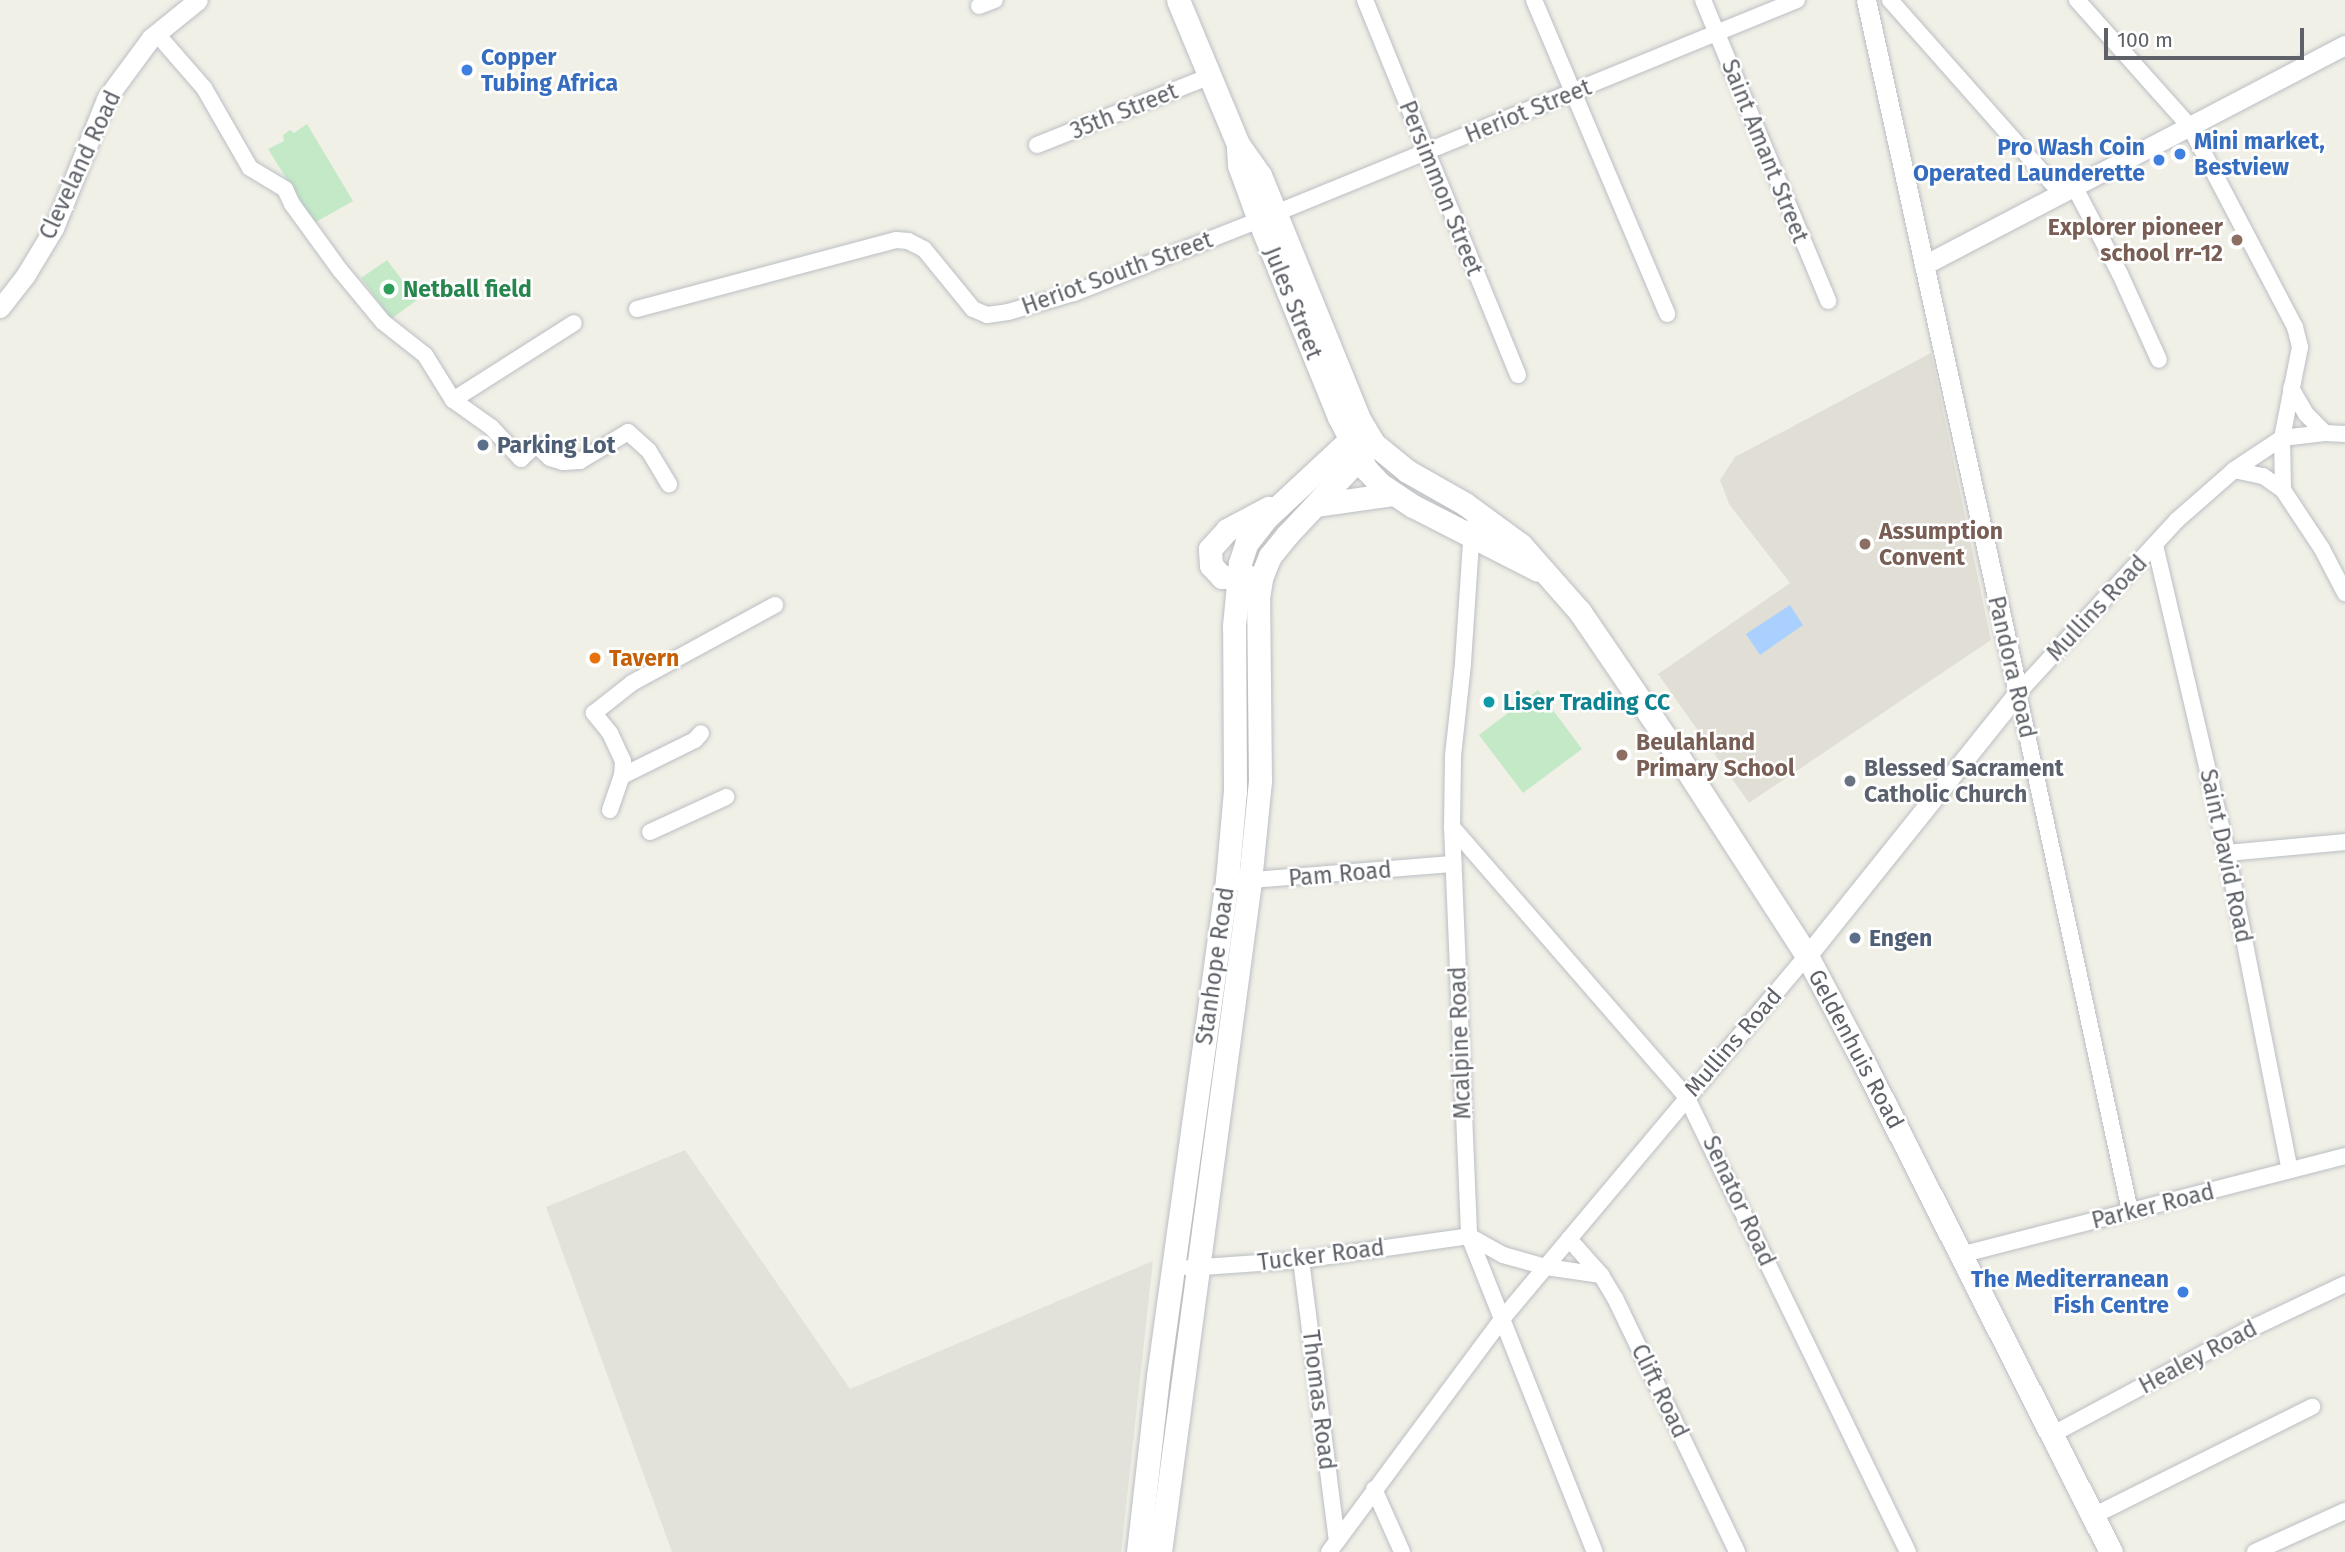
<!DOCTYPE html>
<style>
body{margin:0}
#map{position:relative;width:2345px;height:1552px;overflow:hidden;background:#f1f0e7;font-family:"Fira Sans",sans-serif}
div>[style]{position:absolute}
.industrial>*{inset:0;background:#e2e2db}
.education>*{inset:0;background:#e1dfd5}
.green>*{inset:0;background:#c3e9c7}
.water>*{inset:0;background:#a9d0ff}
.roads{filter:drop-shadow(0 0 2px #bbbec3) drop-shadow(0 0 2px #bbbec3)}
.minor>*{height:16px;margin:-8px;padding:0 8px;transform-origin:8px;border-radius:8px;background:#fff}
.tertiary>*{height:19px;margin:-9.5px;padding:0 9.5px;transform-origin:9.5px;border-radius:9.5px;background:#fff}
.secondary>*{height:23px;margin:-11.5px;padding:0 11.5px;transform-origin:11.5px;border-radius:11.5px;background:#fff}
.dots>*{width:19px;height:19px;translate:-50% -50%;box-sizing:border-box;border:4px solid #fff;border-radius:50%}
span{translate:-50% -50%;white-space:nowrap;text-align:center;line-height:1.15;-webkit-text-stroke:5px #fff;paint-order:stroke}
.shop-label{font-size:23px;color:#366cbe;font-weight:700}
.left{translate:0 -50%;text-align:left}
.right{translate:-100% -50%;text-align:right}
.street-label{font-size:23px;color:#5e6268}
.education-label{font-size:23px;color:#785e54;font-weight:700}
.leisure-label{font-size:23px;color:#27864d;font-weight:700}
.service-label{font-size:23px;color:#4e5e75;font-weight:700}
.food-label{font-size:23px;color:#c56008;font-weight:700}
.culture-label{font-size:23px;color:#0d838f;font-weight:700}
.worship-label{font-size:23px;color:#5b616d;font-weight:700}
.scale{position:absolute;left:2104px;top:28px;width:200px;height:32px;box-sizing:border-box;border:4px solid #5e6268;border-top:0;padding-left:9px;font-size:21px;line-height:24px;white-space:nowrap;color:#5e6268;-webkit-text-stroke:5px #fff;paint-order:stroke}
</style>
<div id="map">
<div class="industrial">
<i style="clip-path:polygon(685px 1150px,850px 1389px,1153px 1261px,1121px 1552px,672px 1552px,546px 1207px)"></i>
</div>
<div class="education">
<i style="clip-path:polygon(1931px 353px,1991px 640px,1749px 803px,1658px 674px,1790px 583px,1729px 504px,1720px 480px,1735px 457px)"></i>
</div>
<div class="green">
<i style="clip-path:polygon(307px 124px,353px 201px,314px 223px,268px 149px,284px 141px,283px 135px,290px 130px,294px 133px)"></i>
<i style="clip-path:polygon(387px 260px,417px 300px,391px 319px,361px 278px)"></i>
<i style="clip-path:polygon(1538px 690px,1582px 749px,1523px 793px,1479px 735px)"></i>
</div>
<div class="water">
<i style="clip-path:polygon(1790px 605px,1803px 625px,1760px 655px,1746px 634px)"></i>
</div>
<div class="roads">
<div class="minor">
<i style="left:1365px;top:0;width:405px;rotate:67.8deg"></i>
<i style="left:1534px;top:0;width:341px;rotate:67deg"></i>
<i style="left:1703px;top:0;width:326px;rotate:67.4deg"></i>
<i style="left:1890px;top:0;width:258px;rotate:48.5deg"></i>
<i style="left:2077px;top:0;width:170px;rotate:48.3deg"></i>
<i style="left:2190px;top:127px;width:226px;rotate:62.3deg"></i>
<i style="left:2295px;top:327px;width:21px;rotate:76deg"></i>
<i style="left:2300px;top:347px;width:93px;rotate:101.2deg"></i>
<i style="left:2282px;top:438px;width:52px;rotate:88.9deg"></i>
<i style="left:979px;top:6px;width:17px;rotate:-21deg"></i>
<i style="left:157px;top:34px;width:72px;rotate:49deg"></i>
<i style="left:204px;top:88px;width:92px;rotate:60.1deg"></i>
<i style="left:250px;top:168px;width:41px;rotate:31deg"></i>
<i style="left:285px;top:189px;width:17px;rotate:65deg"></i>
<i style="left:292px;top:204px;width:82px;rotate:54deg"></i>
<i style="left:340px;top:270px;width:67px;rotate:50.4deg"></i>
<i style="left:383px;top:322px;width:53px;rotate:38.2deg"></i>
<i style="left:425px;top:355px;width:53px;rotate:58.1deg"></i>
<i style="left:453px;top:400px;width:47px;rotate:35.4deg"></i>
<i style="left:491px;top:427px;width:44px;rotate:46.8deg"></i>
<i style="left:521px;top:459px;width:21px;rotate:-43deg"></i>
<i style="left:536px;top:445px;width:19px;rotate:43deg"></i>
<i style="left:550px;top:458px;width:14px;rotate:17deg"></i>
<i style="left:563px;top:462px;width:17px;rotate:-3deg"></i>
<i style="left:580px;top:461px;width:56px;rotate:-31.1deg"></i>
<i style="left:628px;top:432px;width:28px;rotate:42deg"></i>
<i style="left:649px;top:451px;width:39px;rotate:59deg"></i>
<i style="left:1037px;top:145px;width:186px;rotate:-21.7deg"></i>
<i style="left:2074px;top:186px;width:99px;rotate:62.4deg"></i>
<i style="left:2120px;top:274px;width:94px;rotate:65.6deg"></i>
<i style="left:637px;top:309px;width:268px;rotate:-14.9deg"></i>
<i style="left:896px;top:240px;width:12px;rotate:5deg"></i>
<i style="left:908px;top:241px;width:18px;rotate:27deg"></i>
<i style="left:924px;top:249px;width:77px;rotate:50.8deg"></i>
<i style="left:973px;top:309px;width:15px;rotate:23deg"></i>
<i style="left:987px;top:315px;width:21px;rotate:-8deg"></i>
<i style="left:1008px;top:312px;width:69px;rotate:-16.1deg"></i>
<i style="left:1074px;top:293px;width:199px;rotate:-21.5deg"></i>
<i style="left:1259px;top:220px;width:581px;rotate:-22.24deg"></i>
<i style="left:2291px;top:388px;width:30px;rotate:60deg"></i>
<i style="left:2306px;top:414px;width:27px;rotate:45deg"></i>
<i style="left:453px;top:400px;width:143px;rotate:-32.5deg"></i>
<i style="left:2234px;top:470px;width:30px;rotate:12deg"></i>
<i style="left:2263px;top:476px;width:24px;rotate:35deg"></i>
<i style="left:2283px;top:490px;width:71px;rotate:56.5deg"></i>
<i style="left:2322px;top:549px;width:50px;rotate:62.4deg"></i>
<i style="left:1472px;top:527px;width:137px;rotate:93.8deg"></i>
<i style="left:1463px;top:664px;width:93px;rotate:96.2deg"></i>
<i style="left:1453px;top:756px;width:71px;rotate:90.8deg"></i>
<i style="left:1452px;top:827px;width:409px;rotate:87.6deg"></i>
<i style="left:1469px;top:1236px;width:340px;rotate:68.3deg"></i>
<i style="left:2155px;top:545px;width:316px;rotate:76.8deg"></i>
<i style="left:2227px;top:853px;width:323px;rotate:78.8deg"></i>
<i style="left:622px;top:776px;width:81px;rotate:-26.3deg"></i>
<i style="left:695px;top:740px;width:9px;rotate:-49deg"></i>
<i style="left:610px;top:810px;width:36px;rotate:-71deg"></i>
<i style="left:622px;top:776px;width:15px;rotate:-86deg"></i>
<i style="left:623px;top:761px;width:31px;rotate:-115deg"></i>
<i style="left:610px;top:733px;width:26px;rotate:-129deg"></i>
<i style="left:594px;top:713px;width:48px;rotate:-38.3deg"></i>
<i style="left:632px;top:683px;width:163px;rotate:-28.6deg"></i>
<i style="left:1452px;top:827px;width:357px;rotate:49deg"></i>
<i style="left:1686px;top:1096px;width:507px;rotate:64.04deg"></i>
<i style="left:650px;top:832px;width:84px;rotate:-24.7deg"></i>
<i style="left:2227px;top:853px;width:119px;rotate:-5.3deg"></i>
<i style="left:1240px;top:881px;width:214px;rotate:-4.6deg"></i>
<i style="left:2130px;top:1211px;width:530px;rotate:-102.2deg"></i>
<i style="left:2018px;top:693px;width:234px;rotate:-47.4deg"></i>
<i style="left:2176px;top:521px;width:77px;rotate:-41.3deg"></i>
<i style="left:2234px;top:470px;width:58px;rotate:-33.7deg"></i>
<i style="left:2282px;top:438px;width:43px;rotate:-6.6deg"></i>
<i style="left:2325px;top:433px;width:20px;rotate:3deg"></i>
<i style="left:1569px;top:1239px;width:48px;rotate:48.4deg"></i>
<i style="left:1601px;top:1275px;width:27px;rotate:59deg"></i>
<i style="left:1615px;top:1298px;width:282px;rotate:64.3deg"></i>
<i style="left:1960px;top:1255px;width:398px;rotate:-14.4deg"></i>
<i style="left:1301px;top:1260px;width:283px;rotate:82.7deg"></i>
<i style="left:1189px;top:1268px;width:112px;rotate:-4.1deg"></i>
<i style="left:1301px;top:1260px;width:170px;rotate:-8.1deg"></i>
<i style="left:1469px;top:1236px;width:39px;rotate:29deg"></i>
<i style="left:1503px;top:1255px;width:45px;rotate:15.6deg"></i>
<i style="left:1546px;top:1267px;width:56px;rotate:8.3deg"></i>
<i style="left:2053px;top:1434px;width:221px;rotate:-28.1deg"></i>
<i style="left:2248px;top:1330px;width:107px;rotate:-25.4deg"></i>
<i style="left:1374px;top:1489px;width:69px;rotate:66deg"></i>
<i style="left:2093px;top:1516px;width:245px;rotate:-26.5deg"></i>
<i style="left:1329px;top:1552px;width:290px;rotate:-53.4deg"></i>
<i style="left:1502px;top:1319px;width:474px;rotate:-50deg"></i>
<i style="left:2255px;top:1552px;width:99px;rotate:-24.5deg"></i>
</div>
<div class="tertiary">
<i style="left:1924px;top:265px;width:475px;rotate:-27.6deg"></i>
<i style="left:0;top:308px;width:41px;rotate:-52deg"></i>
<i style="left:25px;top:276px;width:56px;rotate:-58.9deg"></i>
<i style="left:54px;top:228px;width:139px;rotate:-68deg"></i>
<i style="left:106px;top:99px;width:76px;rotate:-53.6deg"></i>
<i style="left:151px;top:38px;width:60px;rotate:-39deg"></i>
<i style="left:1807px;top:956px;width:337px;rotate:-51.3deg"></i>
<i style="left:2018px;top:693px;width:709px;rotate:-102.37deg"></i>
</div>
<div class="secondary">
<i style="left:1178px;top:0;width:156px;rotate:67.4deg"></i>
<i style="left:1238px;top:144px;width:38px;rotate:55deg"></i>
<i style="left:1260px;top:175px;width:266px;rotate:67.9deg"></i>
<i style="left:1360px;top:421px;width:26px;rotate:59deg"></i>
<i style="left:1373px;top:443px;width:44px;rotate:39.5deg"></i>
<i style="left:1407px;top:471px;width:67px;rotate:29.6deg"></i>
<i style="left:1465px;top:504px;width:69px;rotate:36.2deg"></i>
<i style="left:1521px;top:545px;width:89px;rotate:48.6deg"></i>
<i style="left:1580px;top:612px;width:163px;rotate:55.7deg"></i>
<i style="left:1672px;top:747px;width:249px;rotate:57.1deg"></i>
<i style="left:1807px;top:956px;width:126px;rotate:62deg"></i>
<i style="left:1866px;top:1067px;width:543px;rotate:63.2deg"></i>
<i style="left:1238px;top:149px;width:16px;rotate:86deg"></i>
<i style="left:1239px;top:165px;width:59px;rotate:70deg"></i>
<i style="left:1259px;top:220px;width:213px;rotate:67.9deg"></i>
<i style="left:1339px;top:417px;width:59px;rotate:62.6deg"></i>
<i style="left:1366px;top:469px;width:21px;rotate:47deg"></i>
<i style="left:1380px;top:484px;width:40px;rotate:34deg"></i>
<i style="left:1413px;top:506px;width:140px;rotate:27.1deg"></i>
<i style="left:1316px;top:505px;width:78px;rotate:-8.1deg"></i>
<i style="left:1250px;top:577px;width:28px;rotate:180deg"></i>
<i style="left:1222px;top:577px;width:16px;rotate:-133deg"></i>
<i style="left:1211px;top:565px;width:16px;rotate:-94deg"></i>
<i style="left:1210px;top:549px;width:25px;rotate:-48deg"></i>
<i style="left:1227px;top:530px;width:47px;rotate:-28.2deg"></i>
<i style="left:1138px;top:1552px;width:177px;rotate:-83.5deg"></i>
<i style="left:1158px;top:1376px;width:501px;rotate:-82.08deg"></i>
<i style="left:1227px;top:880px;width:89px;rotate:-84.9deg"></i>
<i style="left:1235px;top:791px;width:165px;rotate:-90.3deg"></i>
<i style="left:1234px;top:626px;width:63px;rotate:-84.6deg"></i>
<i style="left:1240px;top:563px;width:20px;rotate:-72deg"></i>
<i style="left:1246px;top:544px;width:33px;rotate:-52deg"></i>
<i style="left:1266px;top:518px;width:116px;rotate:-42.9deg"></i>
<i style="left:1351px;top:439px;width:17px;rotate:-33deg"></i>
<i style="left:1160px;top:1552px;width:677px;rotate:-82.36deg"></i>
<i style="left:1250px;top:881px;width:100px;rotate:-84.3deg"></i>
<i style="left:1260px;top:781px;width:183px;rotate:-90.6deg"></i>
<i style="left:1258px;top:598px;width:20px;rotate:-81deg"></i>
<i style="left:1261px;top:578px;width:24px;rotate:-68deg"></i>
<i style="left:1270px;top:556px;width:27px;rotate:-51deg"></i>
<i style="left:1287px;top:535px;width:126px;rotate:-46.9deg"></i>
</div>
</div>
<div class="dots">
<i style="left:467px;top:70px;background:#3f7fe0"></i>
<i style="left:2180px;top:154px;background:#3f7fe0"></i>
<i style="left:2159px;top:160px;background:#3f7fe0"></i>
<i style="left:2237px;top:240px;background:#8d6e63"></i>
<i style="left:389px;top:289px;background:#2e9e5b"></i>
<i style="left:483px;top:445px;background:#5c6f8a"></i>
<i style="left:1865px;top:544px;background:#8d6e63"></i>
<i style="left:595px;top:658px;background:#e8710a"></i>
<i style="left:1489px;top:702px;background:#0f9aa8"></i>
<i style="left:1622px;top:755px;background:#8d6e63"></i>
<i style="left:1850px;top:781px;background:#6b7280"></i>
<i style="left:1855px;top:938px;background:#5c6f8a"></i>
<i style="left:2183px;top:1292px;background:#3f7fe0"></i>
</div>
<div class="shop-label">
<span class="left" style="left:481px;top:70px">Copper<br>Tubing Africa</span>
<span class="left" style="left:2194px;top:154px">Mini market,<br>Bestview</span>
<span class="right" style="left:2145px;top:160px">Pro Wash Coin<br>Operated Launderette</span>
<span class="right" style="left:2169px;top:1292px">The Mediterranean<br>Fish Centre</span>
</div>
<div class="street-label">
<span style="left:1124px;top:111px;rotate:-22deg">35th Street</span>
<span style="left:1528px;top:111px;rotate:-22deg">Heriot Street</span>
<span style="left:1765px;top:151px;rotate:68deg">Saint Amant Street</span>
<span style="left:80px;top:165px;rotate:-65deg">Cleveland Road</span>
<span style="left:1441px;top:188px;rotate:68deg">Persimmon Street</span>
<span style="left:1117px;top:273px;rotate:-20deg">Heriot South Street</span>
<span style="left:1293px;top:303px;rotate:68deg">Jules Street</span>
<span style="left:2097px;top:608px;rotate:-47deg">Mullins Road</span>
<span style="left:2012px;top:667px;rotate:77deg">Pandora Road</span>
<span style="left:2226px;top:856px;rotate:78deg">Saint David Road</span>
<span style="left:1340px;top:874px;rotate:-5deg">Pam Road</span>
<span style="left:1215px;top:966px;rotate:-82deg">Stanhope Road</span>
<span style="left:1733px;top:1042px;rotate:-49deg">Mullins Road</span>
<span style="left:1460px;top:1043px;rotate:-92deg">Mcalpine Road</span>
<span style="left:1856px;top:1049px;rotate:62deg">Geldenhuis Road</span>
<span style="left:1739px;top:1201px;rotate:65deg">Senator Road</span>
<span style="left:2153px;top:1206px;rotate:-14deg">Parker Road</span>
<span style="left:1321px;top:1255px;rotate:-7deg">Tucker Road</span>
<span style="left:2198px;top:1357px;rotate:-28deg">Healey Road</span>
<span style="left:1660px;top:1391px;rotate:64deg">Clift Road</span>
<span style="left:1319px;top:1400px;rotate:83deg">Thomas Road</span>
</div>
<div class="education-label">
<span class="right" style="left:2223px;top:240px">Explorer pioneer<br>school rr-12</span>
<span class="left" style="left:1879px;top:544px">Assumption<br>Convent</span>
<span class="left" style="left:1636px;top:755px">Beulahland<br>Primary School</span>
</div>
<div class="leisure-label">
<span class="left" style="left:403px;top:289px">Netball field</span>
</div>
<div class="service-label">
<span class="left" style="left:497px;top:445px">Parking Lot</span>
<span class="left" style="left:1869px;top:938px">Engen</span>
</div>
<div class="food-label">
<span class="left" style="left:609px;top:658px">Tavern</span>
</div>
<div class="culture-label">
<span class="left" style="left:1503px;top:702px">Liser Trading CC</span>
</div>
<div class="worship-label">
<span class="left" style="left:1864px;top:781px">Blessed Sacrament<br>Catholic Church</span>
</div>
<div class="scale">100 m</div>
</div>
